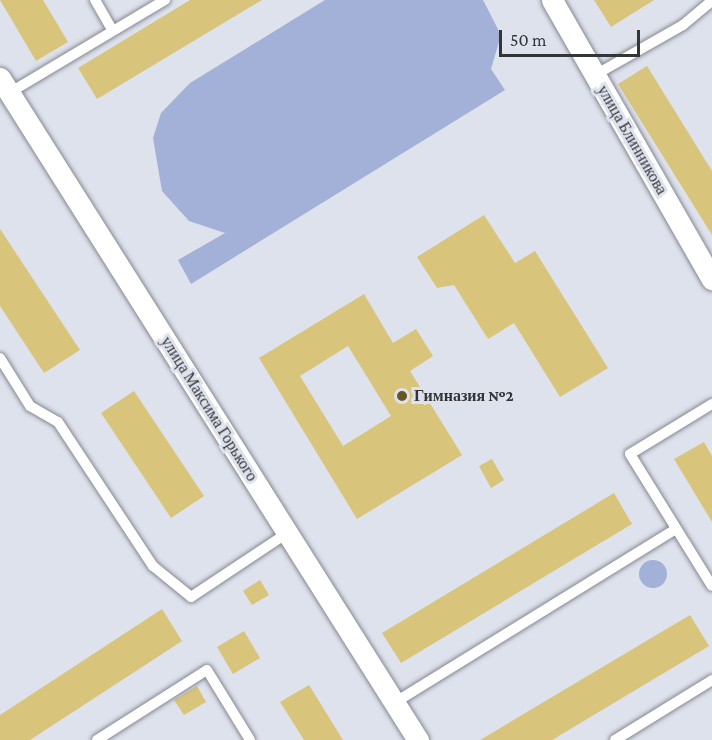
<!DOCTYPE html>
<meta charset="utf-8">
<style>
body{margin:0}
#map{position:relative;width:712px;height:740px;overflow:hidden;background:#dee2ec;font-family:"Crimson Pro",serif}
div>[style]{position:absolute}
.green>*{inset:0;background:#a3b0d7}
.round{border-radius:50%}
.building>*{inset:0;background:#d8c47b}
.roads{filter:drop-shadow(0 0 2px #858892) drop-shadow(0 0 2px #858892)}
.service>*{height:10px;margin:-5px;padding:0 5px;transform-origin:5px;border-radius:5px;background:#fff}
.minor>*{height:21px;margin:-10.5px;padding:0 10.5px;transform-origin:10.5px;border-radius:10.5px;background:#fff}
.dots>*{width:16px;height:16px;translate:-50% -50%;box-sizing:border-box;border:3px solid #dee2ec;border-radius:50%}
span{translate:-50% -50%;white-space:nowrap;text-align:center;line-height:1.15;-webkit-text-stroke:6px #dee2ec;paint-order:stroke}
.street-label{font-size:16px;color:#343539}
.poi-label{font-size:16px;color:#343539;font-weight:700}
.left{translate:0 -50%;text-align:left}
.scale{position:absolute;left:499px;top:30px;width:141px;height:27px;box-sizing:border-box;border:3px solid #343539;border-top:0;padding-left:8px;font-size:18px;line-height:21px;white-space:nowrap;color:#343539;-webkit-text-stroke:4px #dee2ec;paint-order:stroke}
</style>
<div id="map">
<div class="green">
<i style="clip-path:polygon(325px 0,483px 0,501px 35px,491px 69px,505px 90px,191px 284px,178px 260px,225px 233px,189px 221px,162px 191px,153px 138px,161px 113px,190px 83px)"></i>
<i class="round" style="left:639px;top:560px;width:28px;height:28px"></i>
</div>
<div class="building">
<i style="clip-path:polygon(0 0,43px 0,68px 42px,36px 61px)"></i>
<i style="clip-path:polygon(190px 0,262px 0,97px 99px,78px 68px)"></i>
<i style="clip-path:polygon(594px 0,654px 0,611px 27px)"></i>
<i style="clip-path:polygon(647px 66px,712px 171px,712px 235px,618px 84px)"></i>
<i style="clip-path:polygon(484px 215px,515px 263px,535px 251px,608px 368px,560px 397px,514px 323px,488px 339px,454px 285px,437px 288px,417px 257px)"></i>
<i style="clip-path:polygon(0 229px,80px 350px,44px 373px,0 306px)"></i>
<i style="clip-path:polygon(evenodd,364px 294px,393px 343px,416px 329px,433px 356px,410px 371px,462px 455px,357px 519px,259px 358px,364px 294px,348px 346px,391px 416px,343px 446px,300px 376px,348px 346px)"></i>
<i style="clip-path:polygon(134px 391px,204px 496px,171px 518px,101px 413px)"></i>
<i style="clip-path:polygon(704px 442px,712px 456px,712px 522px,674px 459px)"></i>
<i style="clip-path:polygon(492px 459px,504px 480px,491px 488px,479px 466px)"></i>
<i style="clip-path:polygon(614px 493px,632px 524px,401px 663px,382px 633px)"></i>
<i style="clip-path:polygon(260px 580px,269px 595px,252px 605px,243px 591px)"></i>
<i style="clip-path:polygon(162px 609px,182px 641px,30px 740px,0 740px,0 715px)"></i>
<i style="clip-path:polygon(690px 615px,709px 646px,552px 740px,480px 740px)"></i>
<i style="clip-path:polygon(244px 631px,260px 658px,233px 674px,217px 647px)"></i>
<i style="clip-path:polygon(309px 685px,343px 740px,304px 740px,280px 702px)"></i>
<i style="clip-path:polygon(197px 686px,206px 702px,184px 715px,174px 700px)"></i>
</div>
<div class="roads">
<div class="service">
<i style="left:95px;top:0;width:34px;rotate:60deg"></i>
<i style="left:595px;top:75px;width:101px;rotate:-29.6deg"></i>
<i style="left:683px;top:25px;width:38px;rotate:-40deg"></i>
<i style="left:9px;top:93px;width:182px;rotate:-30.8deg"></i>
<i style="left:0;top:358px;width:57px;rotate:58deg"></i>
<i style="left:30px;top:406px;width:32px;rotate:30deg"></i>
<i style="left:58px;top:422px;width:173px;rotate:56.6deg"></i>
<i style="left:153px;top:566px;width:49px;rotate:39.2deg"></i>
<i style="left:191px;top:597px;width:114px;rotate:-33.6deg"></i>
<i style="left:712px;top:404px;width:96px;rotate:148.6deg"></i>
<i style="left:630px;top:454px;width:155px;rotate:58.2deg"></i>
<i style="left:394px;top:703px;width:331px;rotate:-31.7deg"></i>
<i style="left:97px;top:740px;width:130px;rotate:-32.5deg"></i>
<i style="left:207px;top:670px;width:82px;rotate:58.4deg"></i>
<i style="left:615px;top:740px;width:114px;rotate:-31.7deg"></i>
</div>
<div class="minor">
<i style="left:552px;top:0;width:322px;rotate:60.2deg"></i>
<i style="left:0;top:78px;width:783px;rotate:57.73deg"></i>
</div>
</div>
<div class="dots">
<i style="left:402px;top:396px;background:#665825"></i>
</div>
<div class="street-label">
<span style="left:632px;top:140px;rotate:60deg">улица Блинникова</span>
<span style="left:209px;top:409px;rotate:58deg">улица Максима Горького</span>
</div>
<div class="poi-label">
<span class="left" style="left:414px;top:396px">Гимназия №2</span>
</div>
<div class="scale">50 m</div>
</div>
